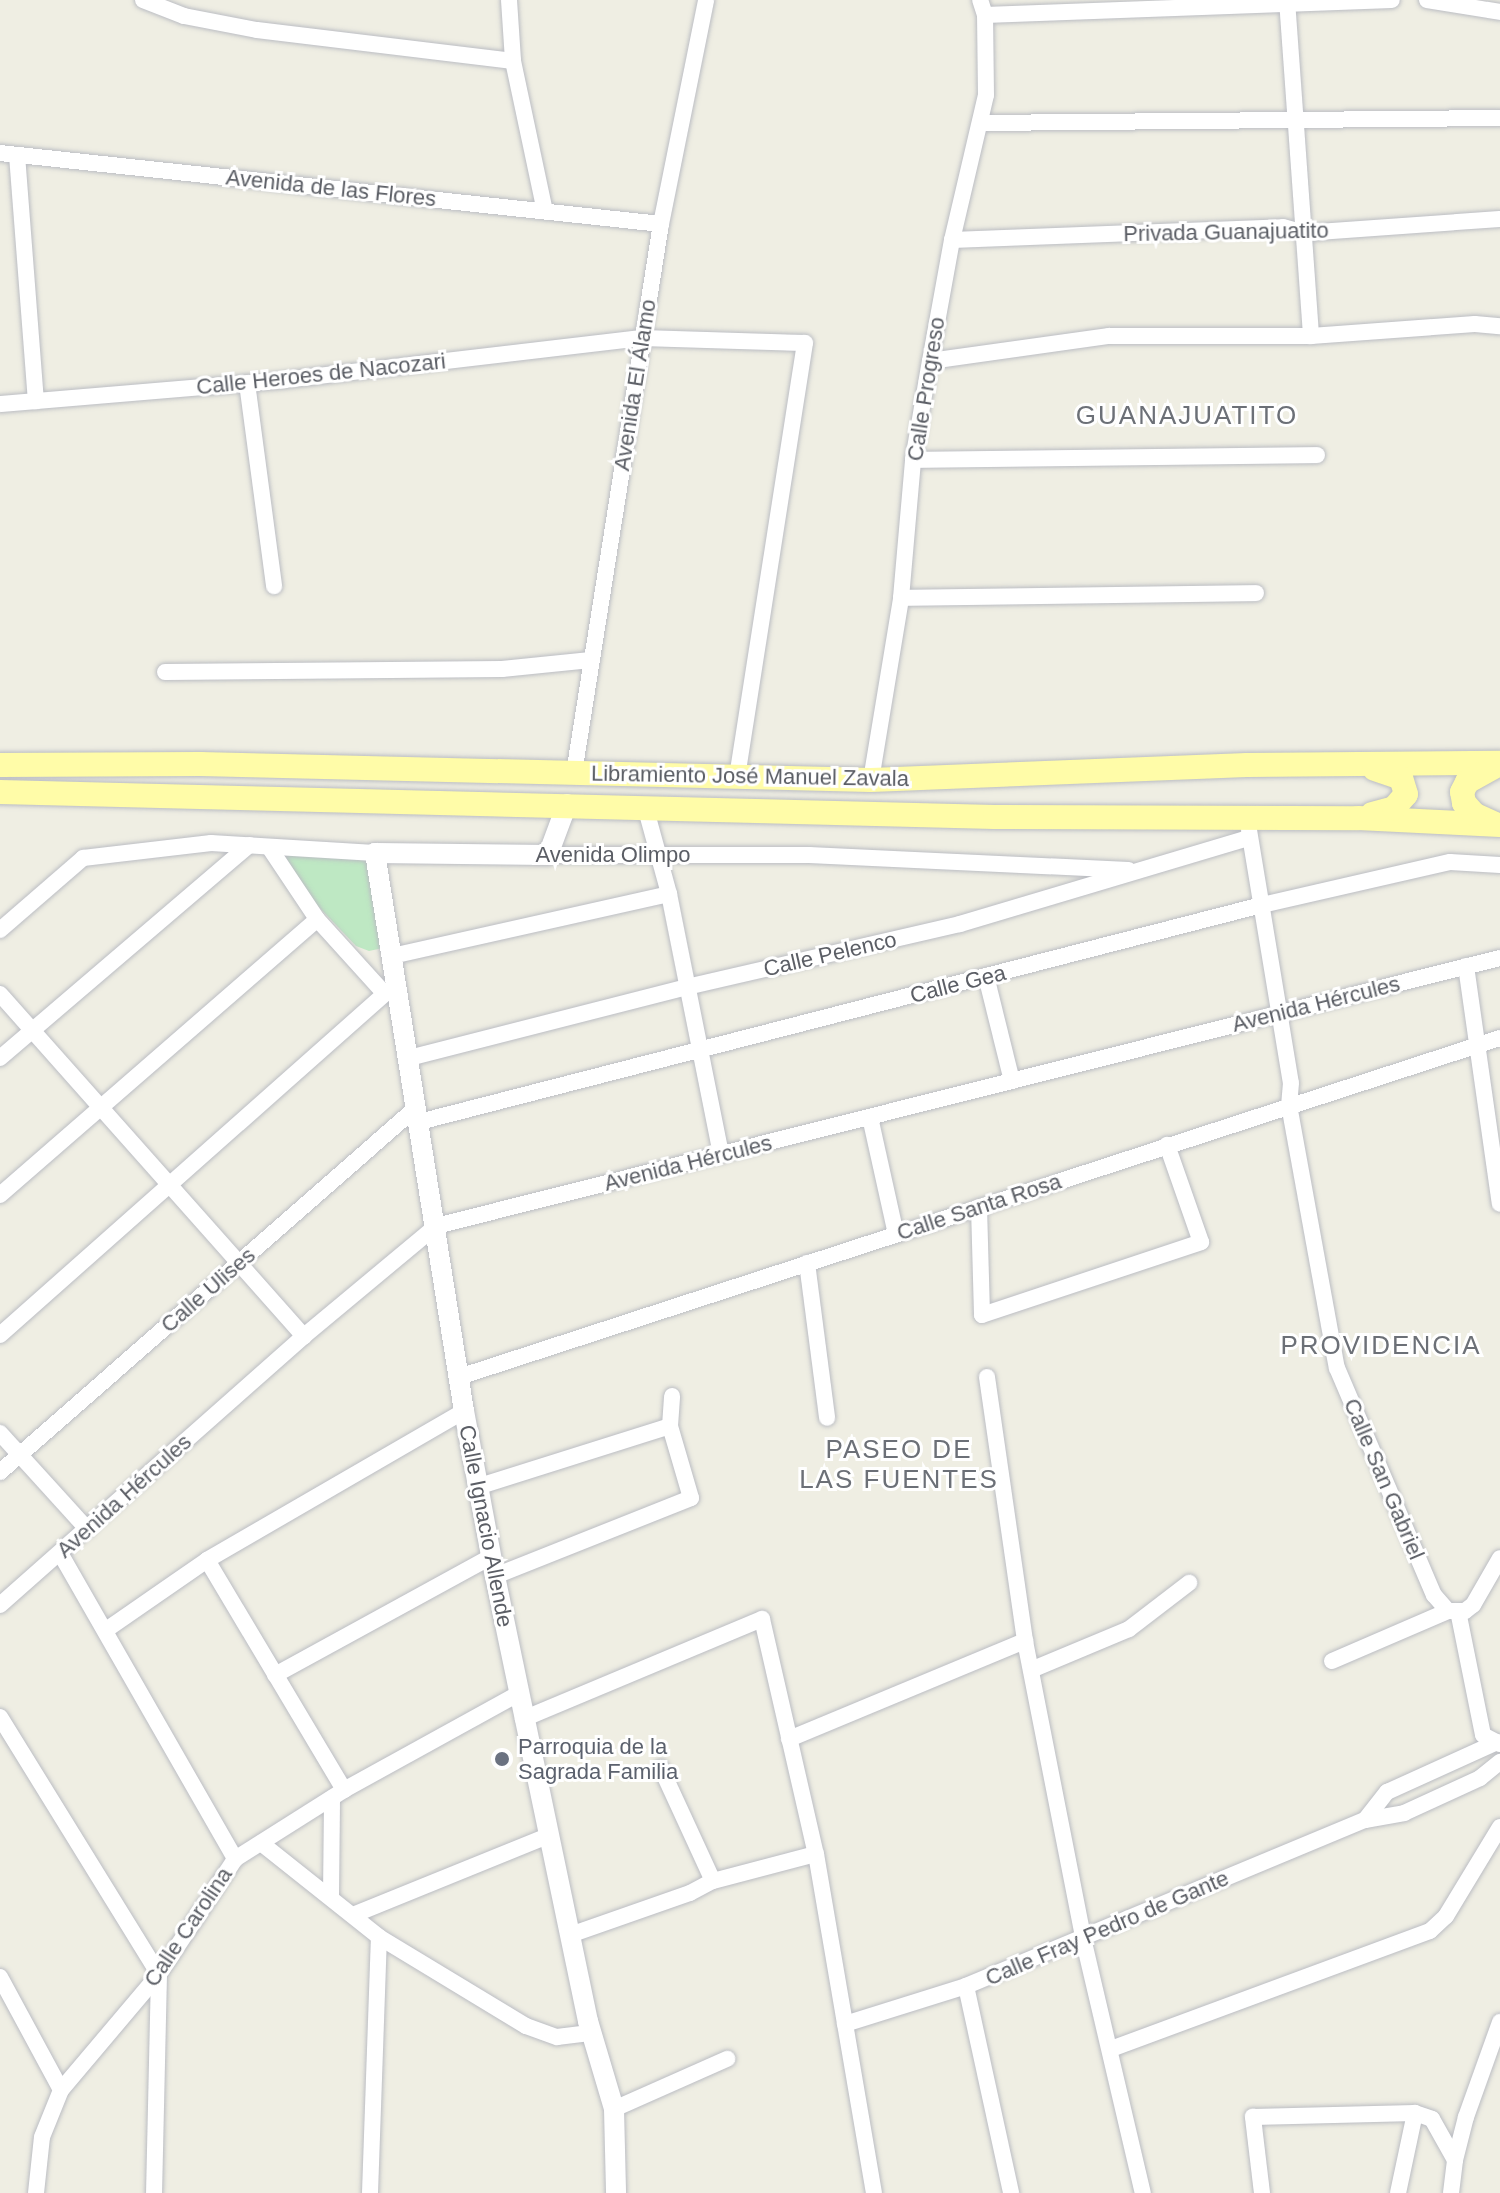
<!DOCTYPE html>
<meta charset="utf-8">
<style>
body{margin:0}
#map{position:relative;width:1500px;height:2193px;overflow:hidden;background:#efeee3;font-family:Arial,sans-serif}
div>[style]{position:absolute}
.green>*{inset:0;background:#bee8c3}
.roads{filter:drop-shadow(0 0 2px #bbbdc3) drop-shadow(0 0 2px #bbbdc3)}
.minor>*{height:16px;margin:-8px;padding:0 8px;transform-origin:8px;border-radius:8px;background:#fff}
.tertiary>*{height:20px;margin:-10px;padding:0 10px;transform-origin:10px;border-radius:10px;background:#fff}
.primary>*{height:24px;margin:-12px;padding:0 12px;transform-origin:12px;border-radius:12px;background:#fffca8}
.dots>*{width:22px;height:22px;translate:-50% -50%;box-sizing:border-box;border:4px solid #fff;border-radius:50%}
span{translate:-50% -50%;white-space:nowrap;text-align:center;line-height:1.15;-webkit-text-stroke:6px #fff;paint-order:stroke}
.street-label{font-size:22px;color:#5b5e65}
.worship-label{font-size:22px;color:#5b616d}
.left{translate:0 -50%;text-align:left}
.quarter-label{font-size:26px;color:#6c7077;letter-spacing:2px}
</style>
<div id="map">
<div class="green">
<i style="clip-path:polygon(284px 855px,366px 859px,383px 948px,369px 951px,356px 946px,316px 904px)"></i>
</div>
<div class="roads">
<div class="minor">
<i style="left:143px;top:0;width:44px;rotate:21.3deg"></i>
<i style="left:184px;top:16px;width:74px;rotate:10.9deg"></i>
<i style="left:257px;top:30px;width:258px;rotate:6.9deg"></i>
<i style="left:509px;top:0;width:61px;rotate:86.2deg"></i>
<i style="left:513px;top:61px;width:153px;rotate:78deg"></i>
<i style="left:1287px;top:0;width:337px;rotate:85.9deg"></i>
<i style="left:1427px;top:0;width:74px;rotate:9.3deg"></i>
<i style="left:985px;top:15px;width:407px;rotate:-2.1deg"></i>
<i style="left:980px;top:123px;width:520px;rotate:-0.55deg"></i>
<i style="left:0;top:153px;width:665px;rotate:6.13deg"></i>
<i style="left:17px;top:155px;width:247px;rotate:85.6deg"></i>
<i style="left:952px;top:240px;width:331px;rotate:-2.2deg"></i>
<i style="left:1283px;top:227px;width:22px;rotate:16deg"></i>
<i style="left:1304px;top:233px;width:196px;rotate:-4.1deg"></i>
<i style="left:930px;top:361px;width:181px;rotate:-8deg"></i>
<i style="left:1109px;top:336px;width:202px"></i>
<i style="left:1311px;top:336px;width:164px;rotate:-4.2deg"></i>
<i style="left:1475px;top:324px;width:25px;rotate:5deg"></i>
<i style="left:247px;top:383px;width:205px;rotate:82.4deg"></i>
<i style="left:0;top:404px;width:285px;rotate:-4.8deg"></i>
<i style="left:284px;top:380px;width:360px;rotate:-6.7deg"></i>
<i style="left:642px;top:338px;width:163px;rotate:1.8deg"></i>
<i style="left:805px;top:343px;width:440px;rotate:98.9deg"></i>
<i style="left:913px;top:460px;width:404px;rotate:-0.7deg"></i>
<i style="left:901px;top:598px;width:355px;rotate:-0.8deg"></i>
<i style="left:165px;top:672px;width:337px;rotate:-0.5deg"></i>
<i style="left:502px;top:669px;width:89px;rotate:-5.8deg"></i>
<i style="left:574px;top:773px;width:556px;rotate:-81deg"></i>
<i style="left:661px;top:224px;width:228px;rotate:-78.6deg"></i>
<i style="left:871px;top:780px;width:184px;rotate:-80.6deg"></i>
<i style="left:901px;top:598px;width:139px;rotate:-85deg"></i>
<i style="left:913px;top:460px;width:100px;rotate:-80.3deg"></i>
<i style="left:930px;top:361px;width:123px;rotate:-79.7deg"></i>
<i style="left:952px;top:240px;width:149px;rotate:-76.8deg"></i>
<i style="left:986px;top:95px;width:80px;rotate:-90.7deg"></i>
<i style="left:985px;top:15px;width:16px;rotate:-108deg"></i>
<i style="left:645px;top:806px;width:91px;rotate:74.7deg"></i>
<i style="left:669px;top:894px;width:266px;rotate:78.7deg"></i>
<i style="left:1249px;top:830px;width:256px;rotate:80.6deg"></i>
<i style="left:1291px;top:1083px;width:22px;rotate:95deg"></i>
<i style="left:1289px;top:1105px;width:267px;rotate:79.7deg"></i>
<i style="left:1337px;top:1368px;width:247px;rotate:66.9deg"></i>
<i style="left:1434px;top:1595px;width:21px;rotate:49deg"></i>
<i style="left:269px;top:847px;width:87px;rotate:56.3deg"></i>
<i style="left:317px;top:919px;width:101px;rotate:47.8deg"></i>
<i style="left:548px;top:855px;width:261px"></i>
<i style="left:809px;top:855px;width:320px;rotate:2.7deg"></i>
<i style="left:0;top:930px;width:110px;rotate:-40.9deg"></i>
<i style="left:83px;top:858px;width:129px;rotate:-6.7deg"></i>
<i style="left:211px;top:843px;width:164px;rotate:3.5deg"></i>
<i style="left:392px;top:956px;width:284px;rotate:-12.6deg"></i>
<i style="left:1466px;top:966px;width:240px;rotate:81.9deg"></i>
<i style="left:986px;top:976px;width:108px;rotate:76.1deg"></i>
<i style="left:0;top:994px;width:458px;rotate:48.4deg"></i>
<i style="left:0;top:1058px;width:328px;rotate:-40.5deg"></i>
<i style="left:409px;top:1058px;width:287px;rotate:-14.3deg"></i>
<i style="left:687px;top:987px;width:280px;rotate:-13deg"></i>
<i style="left:960px;top:924px;width:302px;rotate:-16.6deg"></i>
<i style="left:870px;top:1117px;width:120px;rotate:77.5deg"></i>
<i style="left:419px;top:1122px;width:870px;rotate:-14.44deg"></i>
<i style="left:1262px;top:905px;width:193px;rotate:-12.9deg"></i>
<i style="left:1450px;top:862px;width:50px;rotate:3.4deg"></i>
<i style="left:0;top:1195px;width:420px;rotate:-41deg"></i>
<i style="left:979px;top:1207px;width:108px;rotate:88.4deg"></i>
<i style="left:982px;top:1315px;width:231px;rotate:-18.4deg"></i>
<i style="left:1201px;top:1242px;width:103px;rotate:-109.3deg"></i>
<i style="left:807px;top:1263px;width:156px;rotate:82.6deg"></i>
<i style="left:0;top:1335px;width:531px;rotate:-41.56deg"></i>
<i style="left:459px;top:1377px;width:1095px;rotate:-18.04deg"></i>
<i style="left:987px;top:1377px;width:267px;rotate:81.8deg"></i>
<i style="left:1025px;top:1641px;width:303px;rotate:78.9deg"></i>
<i style="left:1083px;top:1938px;width:262px;rotate:76.8deg"></i>
<i style="left:0;top:1433px;width:130px;rotate:47.8deg"></i>
<i style="left:0;top:1472px;width:554px;rotate:-41.2deg"></i>
<i style="left:480px;top:1486px;width:199px;rotate:-17.5deg"></i>
<i style="left:60px;top:1553px;width:353px;rotate:60.2deg"></i>
<i style="left:207px;top:1560px;width:268px;rotate:59.2deg"></i>
<i style="left:495px;top:1576px;width:211px;rotate:-21.7deg"></i>
<i style="left:691px;top:1498px;width:75px;rotate:-106.3deg"></i>
<i style="left:670px;top:1426px;width:30px;rotate:-86deg"></i>
<i style="left:0;top:1605px;width:406px;rotate:-41.5deg"></i>
<i style="left:304px;top:1336px;width:172px;rotate:-39.8deg"></i>
<i style="left:436px;top:1226px;width:1097px;rotate:-14.14deg"></i>
<i style="left:1458px;top:1611px;width:126px;rotate:78.6deg"></i>
<i style="left:1483px;top:1735px;width:19px;rotate:28deg"></i>
<i style="left:106px;top:1630px;width:123px;rotate:-34.7deg"></i>
<i style="left:207px;top:1560px;width:297px;rotate:-30.1deg"></i>
<i style="left:1332px;top:1661px;width:126px;rotate:-23.3deg"></i>
<i style="left:1448px;top:1611px;width:17px"></i>
<i style="left:1465px;top:1611px;width:10px;rotate:-37deg"></i>
<i style="left:1473px;top:1605px;width:54px;rotate:-60.1deg"></i>
<i style="left:1031px;top:1670px;width:106px;rotate:-22.7deg"></i>
<i style="left:1129px;top:1629px;width:76px;rotate:-37.5deg"></i>
<i style="left:275px;top:1675px;width:247px;rotate:-28.7deg"></i>
<i style="left:0;top:1717px;width:302px;rotate:58.3deg"></i>
<i style="left:159px;top:1974px;width:219px;rotate:91.3deg"></i>
<i style="left:523px;top:1719px;width:259px;rotate:-22.7deg"></i>
<i style="left:762px;top:1619px;width:241px;rotate:77.1deg"></i>
<i style="left:816px;top:1854px;width:344px;rotate:80.3deg"></i>
<i style="left:789px;top:1739px;width:256px;rotate:-22.6deg"></i>
<i style="left:661px;top:1768px;width:124px;rotate:65.3deg"></i>
<i style="left:1365px;top:1820px;width:36px;rotate:-52deg"></i>
<i style="left:1387px;top:1792px;width:121px;rotate:-24.4deg"></i>
<i style="left:261px;top:1843px;width:151px;rotate:38.5deg"></i>
<i style="left:379px;top:1937px;width:172px;rotate:31.2deg"></i>
<i style="left:526px;top:2026px;width:33px;rotate:20deg"></i>
<i style="left:557px;top:2037px;width:35px;rotate:-7deg"></i>
<i style="left:331px;top:1896px;width:98px;rotate:-89.4deg"></i>
<i style="left:353px;top:1915px;width:213px;rotate:-22.1deg"></i>
<i style="left:570px;top:1935px;width:127px;rotate:-19.3deg"></i>
<i style="left:690px;top:1893px;width:26px;rotate:-28deg"></i>
<i style="left:713px;top:1881px;width:106px;rotate:-14.7deg"></i>
<i style="left:0;top:1977px;width:128px;rotate:61.6deg"></i>
<i style="left:966px;top:1986px;width:212px;rotate:77.7deg"></i>
<i style="left:845px;top:2024px;width:127px;rotate:-17.4deg"></i>
<i style="left:966px;top:1986px;width:432px;rotate:-22.6deg"></i>
<i style="left:1365px;top:1820px;width:40px;rotate:-10deg"></i>
<i style="left:1404px;top:1813px;width:84px;rotate:-24.7deg"></i>
<i style="left:1480px;top:1778px;width:26px;rotate:-39deg"></i>
<i style="left:1111px;top:2049px;width:340px;rotate:-20.3deg"></i>
<i style="left:1430px;top:1931px;width:22px;rotate:-43deg"></i>
<i style="left:1446px;top:1916px;width:104px;rotate:-58.8deg"></i>
<i style="left:614px;top:2109px;width:124px;rotate:-23.9deg"></i>
<i style="left:36px;top:2193px;width:56px;rotate:-83.9deg"></i>
<i style="left:42px;top:2137px;width:51px;rotate:-68deg"></i>
<i style="left:61px;top:2090px;width:152px;rotate:-49.8deg"></i>
<i style="left:159px;top:1974px;width:138px;rotate:-56.5deg"></i>
<i style="left:235px;top:1859px;width:129px;rotate:-32.3deg"></i>
<i style="left:344px;top:1790px;width:199px;rotate:-28.9deg"></i>
<i style="left:370px;top:2193px;width:256px;rotate:-88deg"></i>
<i style="left:1262px;top:2193px;width:77px;rotate:-96.8deg"></i>
<i style="left:1253px;top:2117px;width:162px;rotate:-1.4deg"></i>
<i style="left:1415px;top:2113px;width:18px;rotate:19deg"></i>
<i style="left:1432px;top:2119px;width:47px;rotate:60.7deg"></i>
<i style="left:1398px;top:2193px;width:82px;rotate:-78deg"></i>
<i style="left:1451px;top:2193px;width:33px;rotate:-83deg"></i>
<i style="left:1455px;top:2160px;width:44px;rotate:-75.7deg"></i>
<i style="left:1466px;top:2117px;width:101px;rotate:-70.3deg"></i>
</div>
<div class="tertiary">
<i style="left:567px;top:804px;width:54px;rotate:110.4deg"></i>
<i style="left:548px;top:855px;width:173px;rotate:-179.3deg"></i>
<i style="left:375px;top:853px;width:565px;rotate:80.94deg"></i>
<i style="left:464px;top:1411px;width:168px;rotate:79.4deg"></i>
<i style="left:495px;top:1576px;width:455px;rotate:78.2deg"></i>
<i style="left:588px;top:2021px;width:92px;rotate:73.5deg"></i>
<i style="left:614px;top:2109px;width:84px;rotate:88.6deg"></i>
</div>
<div class="primary">
<i style="left:0;top:765px;width:200px;rotate:-0.3deg"></i>
<i style="left:200px;top:764px;width:671px;rotate:1.37deg"></i>
<i style="left:871px;top:780px;width:376px;rotate:-2.3deg"></i>
<i style="left:1247px;top:765px;width:253px;rotate:-0.5deg"></i>
<i style="left:0;top:792px;width:995px;rotate:1.44deg"></i>
<i style="left:995px;top:817px;width:363px;rotate:0.2deg"></i>
<i style="left:1358px;top:818px;width:142px;rotate:2.8deg"></i>
<i style="left:1372px;top:814px;width:23px;rotate:-15deg"></i>
<i style="left:1394px;top:808px;width:18px;rotate:-49deg"></i>
<i style="left:1406px;top:794px;width:17px;rotate:-107deg"></i>
<i style="left:1401px;top:778px;width:28px;rotate:-161deg"></i>
<i style="left:1495px;top:824px;width:23px;rotate:-155deg"></i>
<i style="left:1474px;top:814px;width:15px;rotate:-132deg"></i>
<i style="left:1464px;top:803px;width:11px;rotate:-100deg"></i>
<i style="left:1462px;top:792px;width:11px;rotate:-63deg"></i>
<i style="left:1467px;top:782px;width:35px;rotate:-29deg"></i>
</div>
</div>
<div class="dots">
<i style="left:502px;top:1759px;background:#6b7280"></i>
</div>
<div class="street-label">
<span style="left:331px;top:188px;rotate:6deg">Avenida de las Flores</span>
<span style="left:1226px;top:232px;rotate:-1deg">Privada Guanajuatito</span>
<span style="left:321px;top:374px;rotate:-6deg">Calle Heroes de Nacozari</span>
<span style="left:635px;top:385px;rotate:-81deg">Avenida El Álamo</span>
<span style="left:926px;top:389px;rotate:-81deg">Calle Progreso</span>
<span style="left:750px;top:776px;rotate:1deg">Libramiento José Manuel Zavala</span>
<span style="left:613px;top:855px">Avenida Olimpo</span>
<span style="left:830px;top:954px;rotate:-13deg">Calle Pelenco</span>
<span style="left:958px;top:984px;rotate:-14deg">Calle Gea</span>
<span style="left:1316px;top:1004px;rotate:-14deg">Avenida Hércules</span>
<span style="left:688px;top:1163px;rotate:-14deg">Avenida Hércules</span>
<span style="left:979px;top:1207px;rotate:-18deg">Calle Santa Rosa</span>
<span style="left:208px;top:1290px;rotate:-41deg">Calle Ulises</span>
<span style="left:1384px;top:1479px;rotate:67deg">Calle San Gabriel</span>
<span style="left:124px;top:1496px;rotate:-42deg">Avenida Hércules</span>
<span style="left:486px;top:1526px;rotate:79deg">Calle Ignacio Allende</span>
<span style="left:188px;top:1927px;rotate:-56deg">Calle Carolina</span>
<span style="left:1107px;top:1928px;rotate:-23deg">Calle Fray Pedro de Gante</span>
</div>
<div class="worship-label">
<span class="left" style="left:518px;top:1759px">Parroquia de la<br>Sagrada Familia</span>
</div>
<div class="quarter-label">
<span style="left:1187px;top:416px">GUANAJUATITO</span>
<span style="left:1381px;top:1346px">PROVIDENCIA</span>
<span style="left:899px;top:1465px">PASEO DE<br>LAS FUENTES</span>
</div>
</div>
